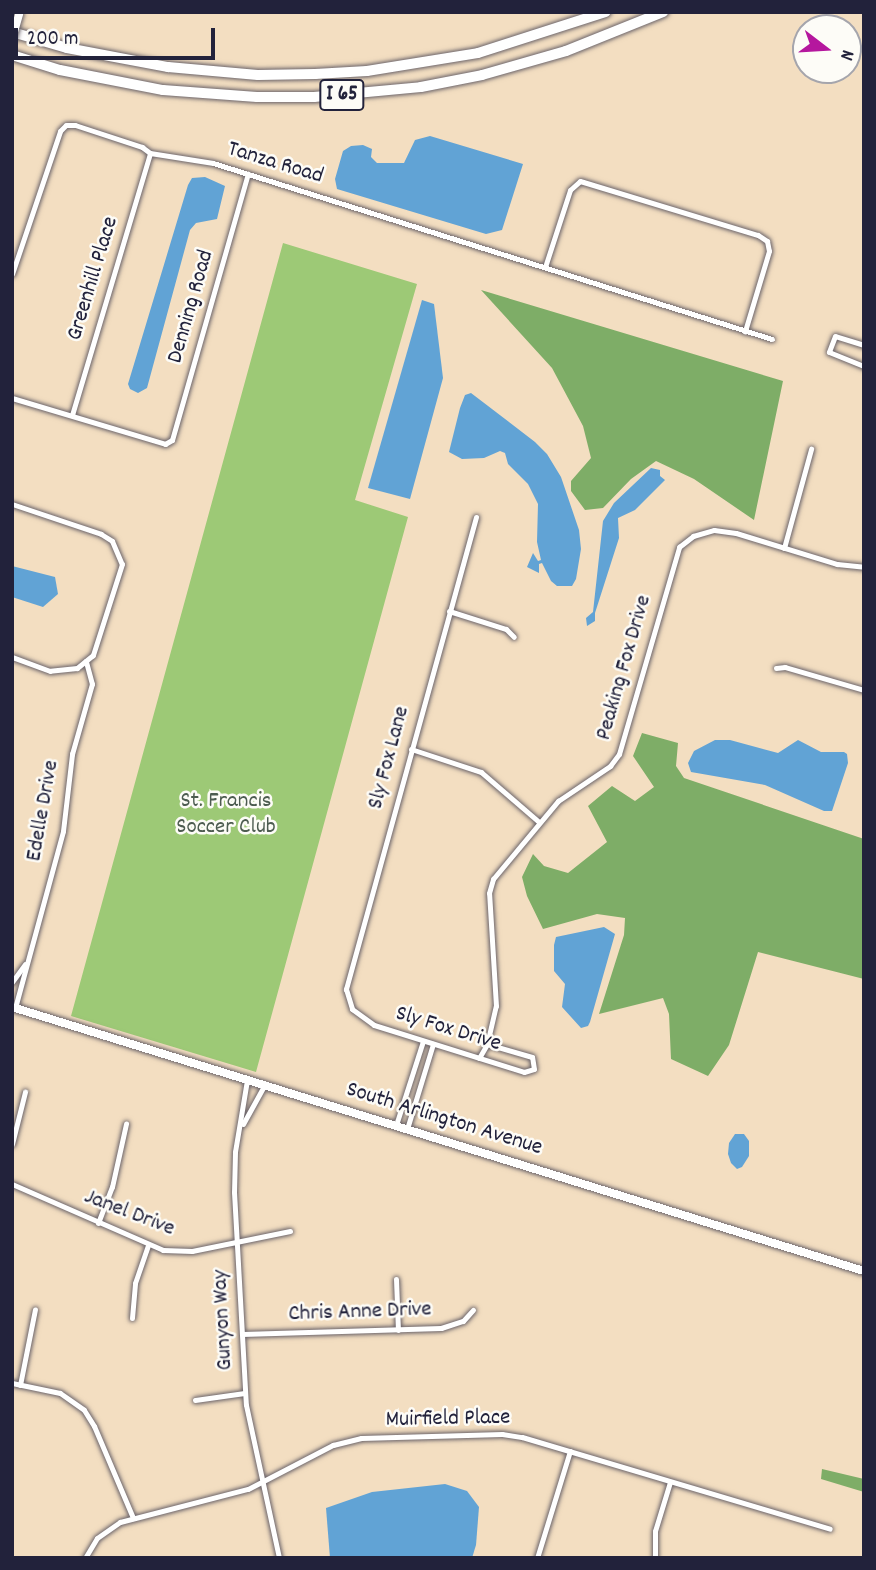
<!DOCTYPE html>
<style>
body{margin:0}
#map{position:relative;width:876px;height:1570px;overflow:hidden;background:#f3dec1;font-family:Dekko,sans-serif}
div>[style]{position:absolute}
.green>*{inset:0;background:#9dc976}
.forest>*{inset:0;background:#7ead67}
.water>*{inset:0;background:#61a3d5}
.roads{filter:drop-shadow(0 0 2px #6b646a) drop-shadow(0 0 2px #6b646a)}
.street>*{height:5px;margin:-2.5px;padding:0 2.5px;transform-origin:2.5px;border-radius:2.5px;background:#fff}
.secondary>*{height:8px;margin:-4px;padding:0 4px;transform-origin:4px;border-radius:4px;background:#fff}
.highway>*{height:10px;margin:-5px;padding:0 5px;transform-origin:5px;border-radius:5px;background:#fff}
.bridges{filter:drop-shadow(0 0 2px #6b646a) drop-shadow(0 0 2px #6b646a)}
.secondary-bridge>*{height:8px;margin:-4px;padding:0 4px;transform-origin:4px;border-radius:4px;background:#fff}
span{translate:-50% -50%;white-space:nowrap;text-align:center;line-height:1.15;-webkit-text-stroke:5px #fdfcf7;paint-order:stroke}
.shield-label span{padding:2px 5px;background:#fdfcf7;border:2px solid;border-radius:5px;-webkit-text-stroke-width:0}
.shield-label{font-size:21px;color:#22223b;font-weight:700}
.street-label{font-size:23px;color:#22223b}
.park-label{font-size:23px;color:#4d5c50}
.frame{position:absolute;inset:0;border:14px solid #22223b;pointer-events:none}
.north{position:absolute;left:792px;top:14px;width:70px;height:70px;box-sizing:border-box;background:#fdfcf7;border:2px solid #a5a5ac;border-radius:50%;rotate:107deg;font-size:19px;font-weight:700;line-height:28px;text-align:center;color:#22223b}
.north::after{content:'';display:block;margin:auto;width:24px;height:32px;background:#b5179e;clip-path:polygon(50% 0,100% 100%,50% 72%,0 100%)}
.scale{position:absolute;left:14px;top:28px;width:201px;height:32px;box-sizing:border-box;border:4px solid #22223b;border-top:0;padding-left:9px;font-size:21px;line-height:24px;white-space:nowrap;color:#22223b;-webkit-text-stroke:5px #fdfcf7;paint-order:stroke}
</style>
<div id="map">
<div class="green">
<i style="clip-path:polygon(283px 243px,417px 284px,355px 500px,408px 517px,256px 1072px,71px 1016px)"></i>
</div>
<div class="forest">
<i style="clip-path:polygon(481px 290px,783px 381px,754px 520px,694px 479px,656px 461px,631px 479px,603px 508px,585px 510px,571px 491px,571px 481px,591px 458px,583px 426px,552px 368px)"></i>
<i style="clip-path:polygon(642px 733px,678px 743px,676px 766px,684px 778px,864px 839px,864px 979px,758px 952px,729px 1045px,708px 1076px,671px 1059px,669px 1014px,663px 998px,599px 1014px,624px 935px,625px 918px,597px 914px,543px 929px,527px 896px,522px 877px,533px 854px,544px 866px,568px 873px,607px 842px,588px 806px,612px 786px,635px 801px,654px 787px,633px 756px)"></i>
<i style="clip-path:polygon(822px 1469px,864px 1479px,864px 1492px,821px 1479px)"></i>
</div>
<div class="water">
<i style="clip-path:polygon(430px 136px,523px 164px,502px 230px,486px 234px,337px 189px,335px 179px,343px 151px,351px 146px,363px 145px,372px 149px,371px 157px,377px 163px,404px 163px,415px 140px)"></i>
<i style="clip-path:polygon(205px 177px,225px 186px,217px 219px,196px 223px,190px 230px,147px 388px,138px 393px,130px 389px,128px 384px,188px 185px,192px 178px)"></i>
<i style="clip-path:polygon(422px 300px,434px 304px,443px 378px,410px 499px,368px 488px)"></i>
<i style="clip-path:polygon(471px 393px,535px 442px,547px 454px,561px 477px,579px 530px,581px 549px,576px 579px,572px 586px,557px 586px,551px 581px,542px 563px,539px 564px,539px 573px,527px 567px,533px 553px,538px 561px,541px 560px,537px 542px,538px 504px,528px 484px,508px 464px,505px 453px,500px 451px,484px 458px,462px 459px,449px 452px,460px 408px,465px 395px)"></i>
<i style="clip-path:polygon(651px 468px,660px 470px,660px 476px,665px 480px,635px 510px,618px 518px,619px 538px,595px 613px,595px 621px,587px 626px,586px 618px,593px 612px,603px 521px,614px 503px)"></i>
<i style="clip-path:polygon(12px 566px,55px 577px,58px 594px,43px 607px,12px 597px)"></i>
<i style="clip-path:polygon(715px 740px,730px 740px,778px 753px,798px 740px,821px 752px,844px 752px,847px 754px,848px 763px,832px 811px,824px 811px,765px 785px,691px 772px,688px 763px,694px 751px)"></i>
<i style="clip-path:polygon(604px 927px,615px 934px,590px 1022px,588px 1026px,581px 1028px,562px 1007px,565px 984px,554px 971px,554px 945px,556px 937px)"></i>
<i style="clip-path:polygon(735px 1134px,744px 1134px,749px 1141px,749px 1156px,742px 1167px,737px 1169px,731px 1163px,728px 1154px,729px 1143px)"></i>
<i style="clip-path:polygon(445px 1484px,467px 1491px,479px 1507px,476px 1545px,472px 1558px,330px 1558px,326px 1508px,372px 1492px)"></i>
</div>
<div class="roads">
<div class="street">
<i style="left:545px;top:267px;width:81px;rotate:-72deg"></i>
<i style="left:570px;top:190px;width:13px;rotate:-42deg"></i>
<i style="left:580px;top:181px;width:186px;rotate:16.9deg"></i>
<i style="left:758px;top:235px;width:11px;rotate:34deg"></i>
<i style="left:767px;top:241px;width:10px;rotate:79deg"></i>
<i style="left:769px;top:251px;width:84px;rotate:106.7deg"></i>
<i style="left:12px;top:274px;width:151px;rotate:-71.4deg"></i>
<i style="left:60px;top:131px;width:8px;rotate:-45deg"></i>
<i style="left:66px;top:125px;width:9px"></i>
<i style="left:75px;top:125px;width:71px;rotate:18.2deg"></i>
<i style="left:142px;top:147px;width:10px;rotate:37deg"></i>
<i style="left:150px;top:153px;width:64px;rotate:9deg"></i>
<i style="left:213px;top:163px;width:586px;rotate:17.48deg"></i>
<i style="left:864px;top:345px;width:30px;rotate:-163deg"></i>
<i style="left:835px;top:336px;width:17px;rotate:111deg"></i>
<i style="left:829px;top:352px;width:38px;rotate:22deg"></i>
<i style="left:12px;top:398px;width:160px;rotate:16.7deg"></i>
<i style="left:165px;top:444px;width:8px;rotate:-30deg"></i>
<i style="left:172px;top:440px;width:277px;rotate:-74.1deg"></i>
<i style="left:72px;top:415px;width:273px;rotate:-73.4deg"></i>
<i style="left:12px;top:504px;width:94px;rotate:18.6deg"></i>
<i style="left:101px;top:534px;width:13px;rotate:32deg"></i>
<i style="left:112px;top:541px;width:25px;rotate:67deg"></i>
<i style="left:122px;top:564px;width:96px;rotate:107.7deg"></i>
<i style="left:93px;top:655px;width:21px;rotate:141deg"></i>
<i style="left:77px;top:668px;width:27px;rotate:174deg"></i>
<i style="left:50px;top:671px;width:40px;rotate:-159.8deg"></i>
<i style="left:476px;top:517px;width:490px;rotate:105.4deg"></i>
<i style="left:346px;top:989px;width:21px;rotate:73deg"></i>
<i style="left:352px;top:1009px;width:27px;rotate:36deg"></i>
<i style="left:374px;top:1025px;width:157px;rotate:17.4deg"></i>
<i style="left:524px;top:1072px;width:10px;rotate:-17deg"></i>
<i style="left:534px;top:1069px;width:12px;rotate:-99deg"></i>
<i style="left:532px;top:1057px;width:47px;rotate:-163.9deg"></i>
<i style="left:784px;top:548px;width:103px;rotate:-74.7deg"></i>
<i style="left:449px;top:611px;width:60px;rotate:17.5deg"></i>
<i style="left:506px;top:629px;width:11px;rotate:45deg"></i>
<i style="left:776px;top:668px;width:9px;rotate:-6deg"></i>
<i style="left:785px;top:667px;width:82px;rotate:16.2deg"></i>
<i style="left:411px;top:749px;width:74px;rotate:18.2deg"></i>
<i style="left:481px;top:772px;width:77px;rotate:40.8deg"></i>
<i style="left:12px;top:982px;width:22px;rotate:-54deg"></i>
<i style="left:15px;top:1008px;width:183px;rotate:-74.8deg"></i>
<i style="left:63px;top:831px;width:78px;rotate:-83.3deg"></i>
<i style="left:72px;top:754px;width:73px;rotate:-74.1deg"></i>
<i style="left:92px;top:684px;width:24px;rotate:-105deg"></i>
<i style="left:479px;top:1058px;width:16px;rotate:-60deg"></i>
<i style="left:487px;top:1044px;width:39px;rotate:-77deg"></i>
<i style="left:496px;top:1006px;width:113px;rotate:-93.5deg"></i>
<i style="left:489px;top:893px;width:15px;rotate:-74deg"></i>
<i style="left:493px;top:879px;width:102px;rotate:-50.2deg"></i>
<i style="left:558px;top:801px;width:63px;rotate:-33.9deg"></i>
<i style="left:610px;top:766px;width:15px;rotate:-53deg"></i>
<i style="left:619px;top:754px;width:216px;rotate:-73.8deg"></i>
<i style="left:679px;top:547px;width:18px;rotate:-38deg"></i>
<i style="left:693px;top:536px;width:22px;rotate:-16deg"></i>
<i style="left:714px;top:530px;width:22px;rotate:8deg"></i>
<i style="left:736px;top:533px;width:106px;rotate:17.1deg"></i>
<i style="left:837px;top:564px;width:27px;rotate:6deg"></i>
<i style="left:247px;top:1080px;width:73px;rotate:99.5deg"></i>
<i style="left:235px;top:1152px;width:40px;rotate:91.4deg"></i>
<i style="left:234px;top:1192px;width:213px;rotate:86.8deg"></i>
<i style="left:246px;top:1405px;width:157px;rotate:77.8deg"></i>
<i style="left:243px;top:1124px;width:46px;rotate:-61.2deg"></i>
<i style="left:396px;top:1125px;width:88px;rotate:-72.2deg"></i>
<i style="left:407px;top:1129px;width:89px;rotate:-73deg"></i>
<i style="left:12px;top:1144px;width:54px;rotate:-76deg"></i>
<i style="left:12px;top:1184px;width:165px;rotate:23.6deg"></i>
<i style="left:163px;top:1250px;width:29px;rotate:2deg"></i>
<i style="left:192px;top:1251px;width:100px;rotate:-11.5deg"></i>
<i style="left:98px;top:1223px;width:39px;rotate:-69deg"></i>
<i style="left:112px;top:1187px;width:65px;rotate:-77.5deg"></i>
<i style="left:396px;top:1279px;width:51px;rotate:87.8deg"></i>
<i style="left:132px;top:1318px;width:35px;rotate:-85deg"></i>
<i style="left:135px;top:1283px;width:39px;rotate:-71deg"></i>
<i style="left:242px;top:1334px;width:199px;rotate:-1.7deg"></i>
<i style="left:441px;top:1328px;width:23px;rotate:-18deg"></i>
<i style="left:463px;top:1321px;width:15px;rotate:-48deg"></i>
<i style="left:12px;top:1383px;width:49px;rotate:11.8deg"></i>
<i style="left:60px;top:1393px;width:29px;rotate:35deg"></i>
<i style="left:84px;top:1410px;width:19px;rotate:58deg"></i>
<i style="left:94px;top:1426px;width:100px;rotate:67deg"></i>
<i style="left:20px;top:1385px;width:77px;rotate:-78.8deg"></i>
<i style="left:195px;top:1400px;width:50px;rotate:-8deg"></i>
<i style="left:85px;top:1558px;width:23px;rotate:-59deg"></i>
<i style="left:97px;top:1538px;width:28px;rotate:-35deg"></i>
<i style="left:120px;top:1522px;width:132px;rotate:-14.5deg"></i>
<i style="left:248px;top:1489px;width:96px;rotate:-27.4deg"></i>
<i style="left:333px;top:1445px;width:29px;rotate:-14deg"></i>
<i style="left:361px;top:1438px;width:141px;rotate:-1.6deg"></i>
<i style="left:502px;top:1434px;width:20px;rotate:9deg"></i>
<i style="left:522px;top:1437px;width:321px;rotate:16.6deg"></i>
<i style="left:537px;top:1558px;width:112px;rotate:-72.9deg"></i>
<i style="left:655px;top:1558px;width:27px;rotate:-90deg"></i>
<i style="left:655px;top:1531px;width:51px;rotate:-73deg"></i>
</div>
<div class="secondary">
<i style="left:12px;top:1007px;width:892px;rotate:17.22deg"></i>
</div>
<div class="highway">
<i style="left:12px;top:32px;width:57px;rotate:16.2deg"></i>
<i style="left:67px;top:48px;width:103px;rotate:10.7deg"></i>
<i style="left:168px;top:67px;width:90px;rotate:5.1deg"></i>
<i style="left:258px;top:75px;width:57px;rotate:-1deg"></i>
<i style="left:315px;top:74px;width:52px;rotate:-3.3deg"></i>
<i style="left:367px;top:71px;width:112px;rotate:-9.2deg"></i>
<i style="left:478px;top:53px;width:134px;rotate:-17.8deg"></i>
<i style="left:12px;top:55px;width:50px;rotate:17.4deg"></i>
<i style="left:60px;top:70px;width:105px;rotate:11deg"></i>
<i style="left:163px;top:90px;width:94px;rotate:4.3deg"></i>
<i style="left:257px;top:97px;width:57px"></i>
<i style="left:314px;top:97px;width:107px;rotate:-5.3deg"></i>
<i style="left:421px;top:87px;width:62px;rotate:-11.1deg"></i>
<i style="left:482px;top:75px;width:87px;rotate:-15.9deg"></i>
<i style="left:566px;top:51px;width:105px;rotate:-21.9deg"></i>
</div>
</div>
<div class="bridges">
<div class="secondary-bridge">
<i style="left:12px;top:39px;width:26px;rotate:-74deg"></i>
</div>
</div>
<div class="shield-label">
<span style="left:342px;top:95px">I 65</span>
</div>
<div class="street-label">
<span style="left:275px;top:164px;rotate:17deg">Tanza Road</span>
<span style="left:94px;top:279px;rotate:-73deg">Greenhill Place</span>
<span style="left:192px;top:307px;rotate:-74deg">Denning Road</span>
<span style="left:625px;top:668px;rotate:-74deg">Peaking Fox Drive</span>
<span style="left:390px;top:758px;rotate:-75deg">Sly Fox Lane</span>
<span style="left:44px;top:811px;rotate:-80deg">Edelle Drive</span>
<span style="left:448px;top:1030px;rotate:17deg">Sly Fox Drive</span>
<span style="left:444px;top:1120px;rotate:17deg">South Arlington Avenue</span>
<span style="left:129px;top:1214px;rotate:21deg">Janel Drive</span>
<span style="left:360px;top:1313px;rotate:-2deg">Chris Anne Drive</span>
<span style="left:224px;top:1320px;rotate:-93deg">Gunyon Way</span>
<span style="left:448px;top:1420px;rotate:-1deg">Muirfield Place</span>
</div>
<div class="park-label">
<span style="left:226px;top:815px">St. Francis<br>Soccer Club</span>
</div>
<div class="frame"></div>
<div class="north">N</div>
<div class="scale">200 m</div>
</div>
